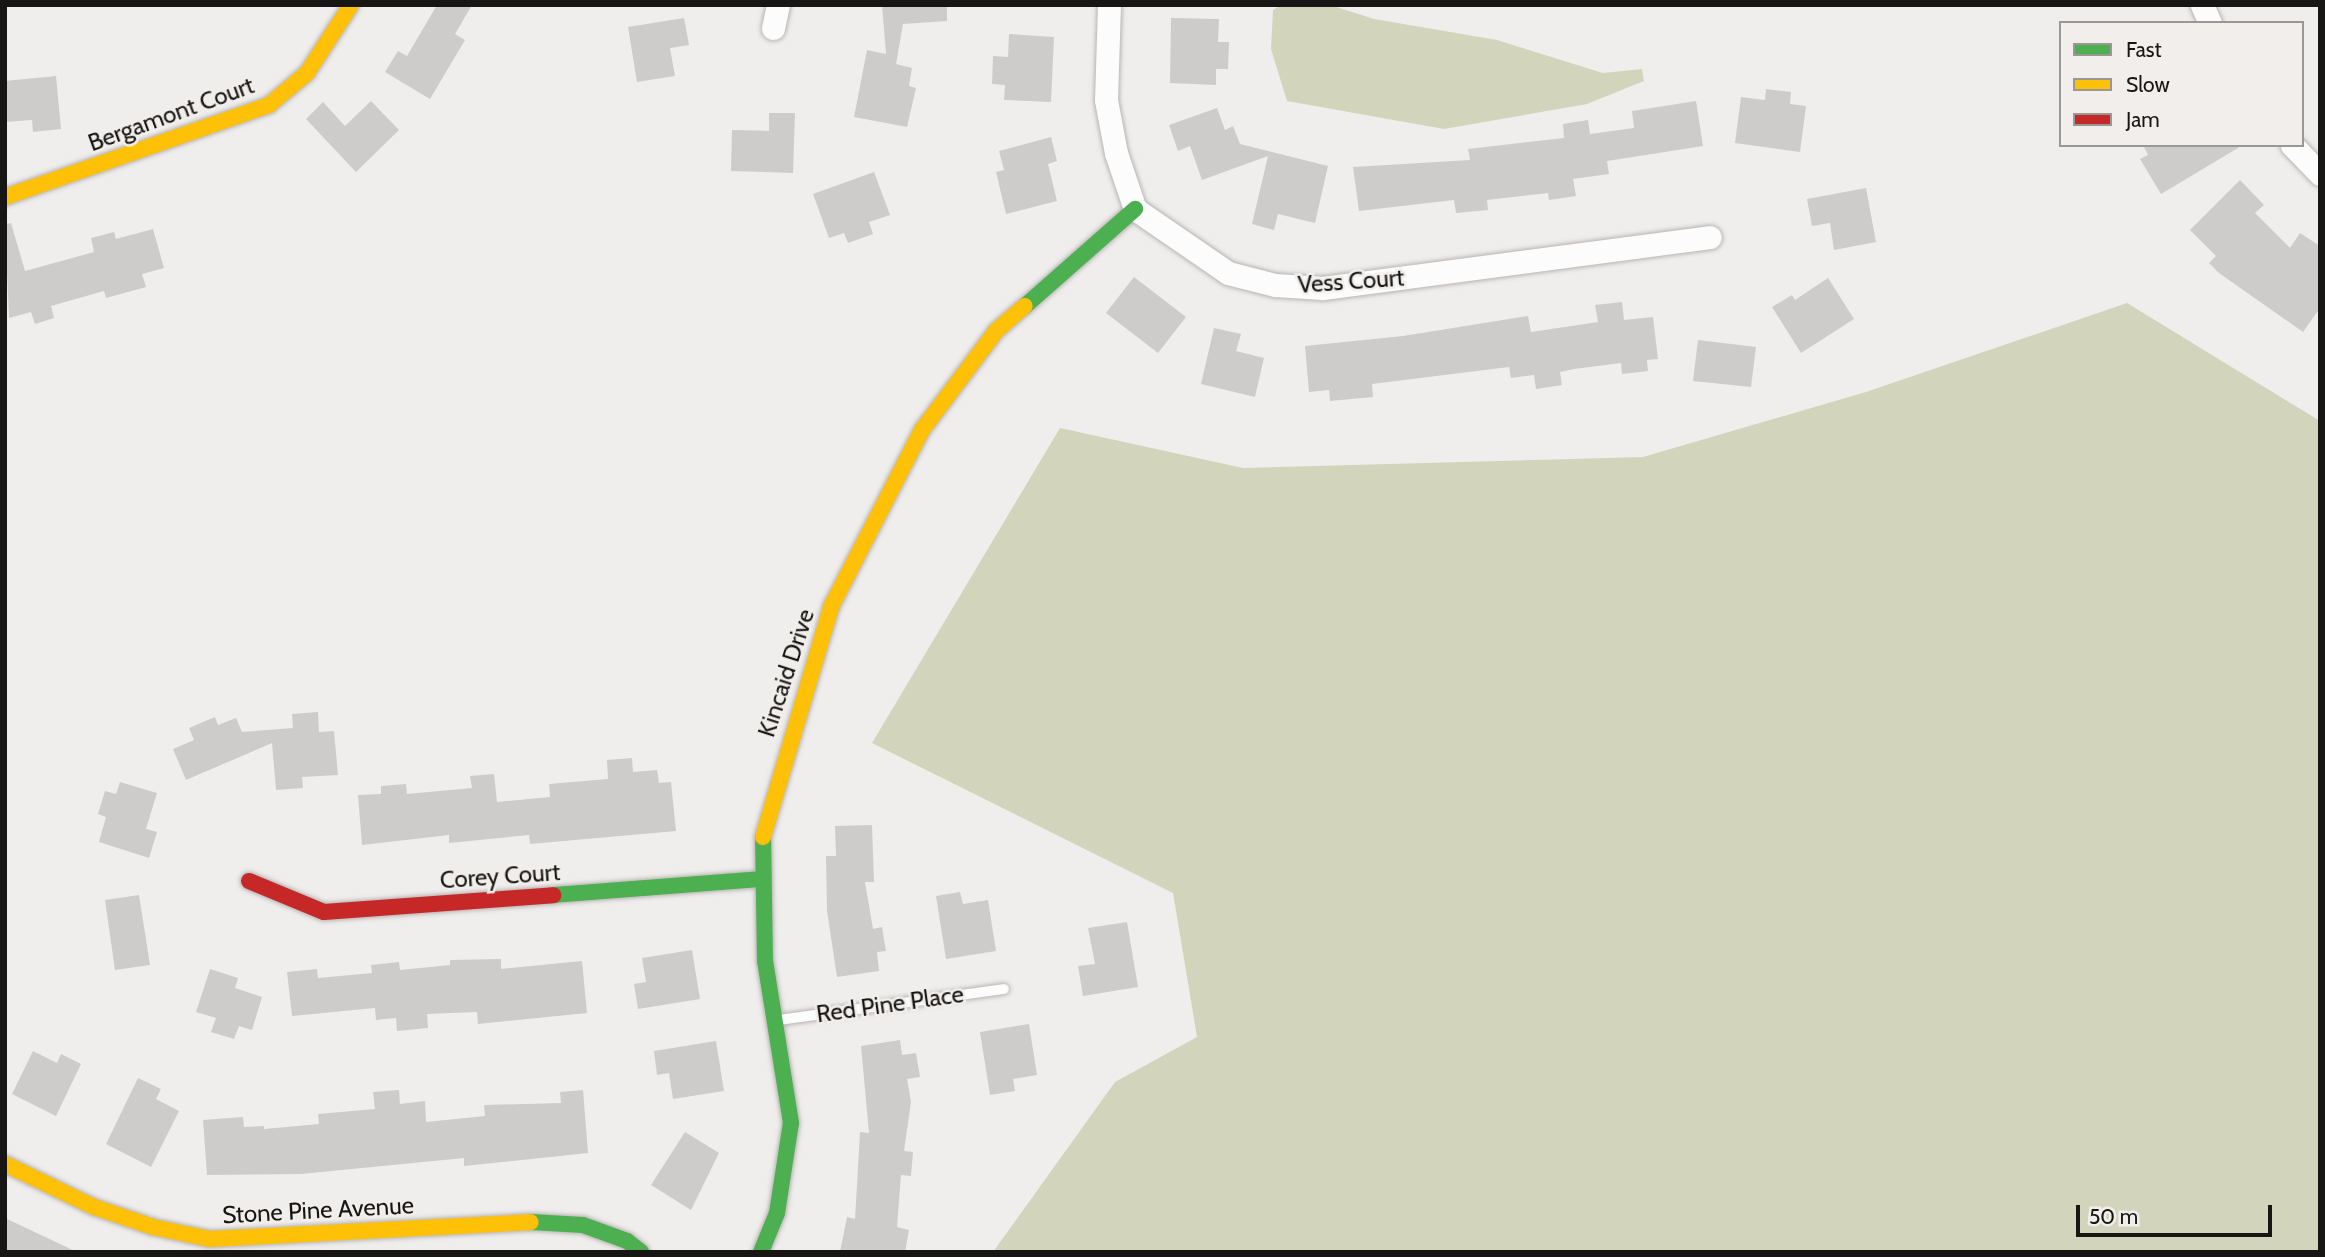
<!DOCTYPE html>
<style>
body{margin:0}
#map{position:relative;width:2325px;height:1257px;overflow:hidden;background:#f0eeec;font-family:Cabin,sans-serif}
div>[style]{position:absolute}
.forest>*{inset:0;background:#d2d4bc}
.building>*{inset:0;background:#cdcccb}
.roads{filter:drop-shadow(0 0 2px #b7b5b4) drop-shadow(0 0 2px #b7b5b4)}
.lane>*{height:10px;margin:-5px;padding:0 5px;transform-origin:5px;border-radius:5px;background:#fdfcfc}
.street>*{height:23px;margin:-11.5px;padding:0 11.5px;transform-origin:11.5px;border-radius:11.5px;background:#fdfcfc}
.fast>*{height:16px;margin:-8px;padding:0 8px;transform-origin:8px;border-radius:8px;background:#4caf50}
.slow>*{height:16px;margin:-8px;padding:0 8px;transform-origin:8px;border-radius:8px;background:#ffc107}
.jam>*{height:16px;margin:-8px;padding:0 8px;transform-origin:8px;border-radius:8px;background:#c62828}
span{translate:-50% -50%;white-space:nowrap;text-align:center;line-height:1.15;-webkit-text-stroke:5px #f1eeeb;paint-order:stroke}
.street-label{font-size:24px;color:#171615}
.frame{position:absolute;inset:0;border:7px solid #171615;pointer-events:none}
.legend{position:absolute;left:2059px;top:21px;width:245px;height:126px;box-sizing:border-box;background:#f1eeeb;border:2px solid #9a9895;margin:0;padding:9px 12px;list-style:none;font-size:21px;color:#171615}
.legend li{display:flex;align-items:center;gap:14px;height:35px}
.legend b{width:35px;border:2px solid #9a9895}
.scale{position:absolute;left:2076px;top:1205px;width:196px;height:32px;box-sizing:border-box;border:4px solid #171615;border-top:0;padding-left:9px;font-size:21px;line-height:24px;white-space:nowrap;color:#171615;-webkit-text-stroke:5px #f1eeeb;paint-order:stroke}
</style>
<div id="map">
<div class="forest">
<i style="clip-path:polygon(1281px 5px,1330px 5px,1374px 19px,1497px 40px,1603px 73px,1642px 69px,1644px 81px,1587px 104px,1444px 129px,1287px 101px,1271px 49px,1273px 10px)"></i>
<i style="clip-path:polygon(2127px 303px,2320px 421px,2320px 1252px,993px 1252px,1115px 1082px,1197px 1037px,1173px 893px,872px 743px,1060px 428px,1243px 468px,1643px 457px,1866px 392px)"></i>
</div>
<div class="building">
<i style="clip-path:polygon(437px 5px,472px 5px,455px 34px,465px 40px,430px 99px,385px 72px,398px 51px,407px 56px)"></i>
<i style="clip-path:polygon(882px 5px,947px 5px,947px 21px,903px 24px,896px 64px,912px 68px,909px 86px,916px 88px,907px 127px,854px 117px,867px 50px,886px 54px)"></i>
<i style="clip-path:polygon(684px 18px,689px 45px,670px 48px,675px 76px,637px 82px,628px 27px)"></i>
<i style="clip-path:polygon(1171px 18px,1219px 19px,1218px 42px,1229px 42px,1228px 69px,1216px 69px,1216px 85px,1170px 83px)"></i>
<i style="clip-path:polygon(1009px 34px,1054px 37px,1051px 102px,1004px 100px,1005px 85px,992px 84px,993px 56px,1008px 57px)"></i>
<i style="clip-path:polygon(56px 76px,61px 129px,33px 132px,32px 120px,5px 122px,5px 81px)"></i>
<i style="clip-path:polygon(1766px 89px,1791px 92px,1790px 104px,1806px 106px,1800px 152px,1735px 143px,1741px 97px,1765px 100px)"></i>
<i style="clip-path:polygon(371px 101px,399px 130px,356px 172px,306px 119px,323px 102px,345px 126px)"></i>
<i style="clip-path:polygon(1696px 101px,1703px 146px,1607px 161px,1609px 174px,1573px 179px,1576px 196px,1549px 200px,1548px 193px,1487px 200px,1488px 210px,1456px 213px,1454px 200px,1359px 211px,1353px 167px,1470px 160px,1468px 149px,1564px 138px,1563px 124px,1588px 120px,1590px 134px,1634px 128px,1632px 111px)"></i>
<i style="clip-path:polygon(1217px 108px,1225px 130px,1233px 126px,1240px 144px,1328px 166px,1315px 223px,1278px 214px,1274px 230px,1252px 224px,1268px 156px,1202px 180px,1190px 146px,1178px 151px,1169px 125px)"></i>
<i style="clip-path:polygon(769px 113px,795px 113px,793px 173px,731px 171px,732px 130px,769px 131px)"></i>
<i style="clip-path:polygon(1051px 137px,1057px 161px,1048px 164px,1057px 201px,1006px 214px,996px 172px,1004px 170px,999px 151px)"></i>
<i style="clip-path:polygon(2143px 145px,2243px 145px,2161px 194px,2140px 159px,2148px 155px)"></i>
<i style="clip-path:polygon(874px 172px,890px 215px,869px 222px,873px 234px,848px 243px,844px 233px,829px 238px,813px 194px)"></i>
<i style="clip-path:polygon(2240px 180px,2264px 205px,2255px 213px,2290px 248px,2300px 233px,2320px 246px,2320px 308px,2303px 332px,2219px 273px,2209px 263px,2216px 256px,2190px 230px)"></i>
<i style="clip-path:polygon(1866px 188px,1876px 242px,1834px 250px,1830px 223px,1812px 226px,1807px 199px)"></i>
<i style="clip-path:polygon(11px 223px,25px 271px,94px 252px,91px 238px,114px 232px,116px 239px,153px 229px,164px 268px,142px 274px,146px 287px,106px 298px,104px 291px,51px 306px,54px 318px,35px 324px,31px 312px,9px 318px,5px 224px)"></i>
<i style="clip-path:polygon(1134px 277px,1186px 317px,1158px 353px,1106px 313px)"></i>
<i style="clip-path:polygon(1828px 278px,1854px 319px,1801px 353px,1772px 307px,1792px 295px,1795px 300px)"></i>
<i style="clip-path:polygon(1622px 302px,1624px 320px,1653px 317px,1658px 359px,1647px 360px,1648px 371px,1622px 374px,1621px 363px,1574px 369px,1560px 372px,1562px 385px,1536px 389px,1534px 375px,1511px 378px,1509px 367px,1372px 384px,1373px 397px,1330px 401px,1329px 390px,1309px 392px,1305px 346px,1403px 336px,1528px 316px,1531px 332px,1598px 322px,1595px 305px)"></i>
<i style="clip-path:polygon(1214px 328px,1241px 334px,1236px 351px,1264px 358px,1255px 397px,1201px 384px)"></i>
<i style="clip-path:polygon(1698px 340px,1756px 347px,1751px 387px,1693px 381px)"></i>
<i style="clip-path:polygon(318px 712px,319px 732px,334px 731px,338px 775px,302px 777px,303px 788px,276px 790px,272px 743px,186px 780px,173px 749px,194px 740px,189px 728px,215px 717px,218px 725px,236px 718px,242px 732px,293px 728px,292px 714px)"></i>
<i style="clip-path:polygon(632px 758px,633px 772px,657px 770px,659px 783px,671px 782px,676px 831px,530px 844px,529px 835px,449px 843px,449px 835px,362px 845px,358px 795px,381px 794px,381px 786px,406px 784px,407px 794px,472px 788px,470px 776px,494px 774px,497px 802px,550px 797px,549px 784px,608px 779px,607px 760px)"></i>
<i style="clip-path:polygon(120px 782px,157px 793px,146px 829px,157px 832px,149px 858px,99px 842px,106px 817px,98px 814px,105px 791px,116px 794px)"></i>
<i style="clip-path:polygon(872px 825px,874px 882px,865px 882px,873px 929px,882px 927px,886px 951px,877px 952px,879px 971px,837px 977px,827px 911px,826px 856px,836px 856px,835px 826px)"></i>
<i style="clip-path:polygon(960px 892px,963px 904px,988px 900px,996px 951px,946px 959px,936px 896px)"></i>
<i style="clip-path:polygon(139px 895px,150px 965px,115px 970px,105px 900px)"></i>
<i style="clip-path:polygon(1127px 922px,1138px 987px,1083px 996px,1078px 966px,1095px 964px,1088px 928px)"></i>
<i style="clip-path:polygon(692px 950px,700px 999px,638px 1009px,634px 984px,646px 982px,642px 958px)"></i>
<i style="clip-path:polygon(501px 959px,501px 969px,582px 961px,587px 1013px,478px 1024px,477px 1012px,427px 1014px,428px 1028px,397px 1031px,396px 1018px,376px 1020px,375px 1008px,292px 1016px,287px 972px,317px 969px,318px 978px,372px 973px,371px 965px,399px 962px,400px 970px,450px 965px,450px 960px)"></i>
<i style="clip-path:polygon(210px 969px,238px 978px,235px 988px,262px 997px,252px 1030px,239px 1026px,234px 1039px,211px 1032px,216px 1018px,196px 1012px)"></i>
<i style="clip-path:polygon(1029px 1024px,1037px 1075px,1013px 1079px,1015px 1091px,990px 1095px,980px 1032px)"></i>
<i style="clip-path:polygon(900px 1040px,902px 1055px,916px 1053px,920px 1077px,907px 1079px,911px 1102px,904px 1151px,913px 1152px,911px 1176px,901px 1175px,897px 1227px,909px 1230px,905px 1252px,840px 1252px,847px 1217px,855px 1219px,860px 1132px,869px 1133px,861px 1046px)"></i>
<i style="clip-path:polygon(716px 1041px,724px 1091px,673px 1099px,669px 1073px,657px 1075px,654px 1051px)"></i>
<i style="clip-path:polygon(33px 1051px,57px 1063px,61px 1054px,81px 1064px,56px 1116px,12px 1094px)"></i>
<i style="clip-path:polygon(138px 1078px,161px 1089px,156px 1099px,179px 1111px,151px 1167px,106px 1144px)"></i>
<i style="clip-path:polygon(399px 1090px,400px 1104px,425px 1101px,426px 1122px,485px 1116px,484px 1105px,561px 1103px,560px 1092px,583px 1090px,588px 1153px,464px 1166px,464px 1158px,301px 1174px,207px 1175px,203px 1120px,243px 1117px,244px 1127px,264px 1126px,264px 1129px,319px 1124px,318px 1114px,375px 1109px,373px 1092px)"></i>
<i style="clip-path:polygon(685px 1132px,719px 1153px,691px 1210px,651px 1185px)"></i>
<i style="clip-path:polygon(5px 1218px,77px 1252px,5px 1252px)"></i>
</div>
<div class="roads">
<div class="lane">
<i style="left:778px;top:1020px;width:228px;rotate:-7.8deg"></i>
</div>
<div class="street">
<i style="left:1109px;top:5px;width:95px;rotate:91.8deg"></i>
<i style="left:1106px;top:100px;width:54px;rotate:79.3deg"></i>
<i style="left:1116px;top:153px;width:59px;rotate:71.3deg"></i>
<i style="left:1135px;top:209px;width:113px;rotate:34.5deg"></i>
<i style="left:1228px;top:273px;width:49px;rotate:14.3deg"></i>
<i style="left:1275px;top:285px;width:48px;rotate:3.6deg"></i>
<i style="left:1323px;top:288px;width:390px;rotate:-7.5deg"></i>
<i style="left:2202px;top:5px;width:20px;rotate:66deg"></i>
<i style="left:773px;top:28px;width:24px;rotate:-78deg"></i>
<i style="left:2292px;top:145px;width:40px;rotate:46deg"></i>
</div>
<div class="fast">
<i style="left:1025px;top:306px;width:147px;rotate:-41.4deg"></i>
<i style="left:553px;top:895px;width:209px;rotate:-4.4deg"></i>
<i style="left:531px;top:1222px;width:52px;rotate:3.3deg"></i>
<i style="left:583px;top:1225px;width:47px;rotate:20deg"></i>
<i style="left:627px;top:1241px;width:18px;rotate:38deg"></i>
<i style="left:761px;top:1252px;width:42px;rotate:-67.7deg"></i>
<i style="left:777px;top:1213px;width:91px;rotate:-81.2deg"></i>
<i style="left:791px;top:1123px;width:164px;rotate:-99.1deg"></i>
<i style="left:765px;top:961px;width:124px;rotate:-90.9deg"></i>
</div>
<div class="slow">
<i style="left:5px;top:197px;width:280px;rotate:-19.2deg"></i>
<i style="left:269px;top:105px;width:50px;rotate:-40.1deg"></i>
<i style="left:307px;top:73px;width:81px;rotate:-57.1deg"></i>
<i style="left:763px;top:837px;width:240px;rotate:-73.5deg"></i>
<i style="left:831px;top:607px;width:199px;rotate:-62.8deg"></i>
<i style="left:922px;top:430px;width:124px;rotate:-53.2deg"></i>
<i style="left:996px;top:331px;width:38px;rotate:-41deg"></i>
<i style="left:5px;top:1164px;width:99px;rotate:25.8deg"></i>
<i style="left:94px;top:1207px;width:62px;rotate:18.7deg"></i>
<i style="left:153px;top:1227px;width:58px;rotate:11.9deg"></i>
<i style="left:210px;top:1239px;width:321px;rotate:-3deg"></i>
</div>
<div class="jam">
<i style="left:249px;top:881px;width:81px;rotate:22.5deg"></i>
<i style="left:324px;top:912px;width:230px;rotate:-4.2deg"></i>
</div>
</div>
<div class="street-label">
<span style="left:171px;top:114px;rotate:-20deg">Bergamont Court</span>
<span style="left:1351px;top:281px;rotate:-4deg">Vess Court</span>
<span style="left:786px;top:673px;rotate:-72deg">Kincaid Drive</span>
<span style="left:500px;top:876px;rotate:-4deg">Corey Court</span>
<span style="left:890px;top:1004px;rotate:-8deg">Red Pine Place</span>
<span style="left:318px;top:1210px;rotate:-3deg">Stone Pine Avenue</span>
</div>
<div class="frame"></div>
<ul class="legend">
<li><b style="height:9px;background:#4caf50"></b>Fast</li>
<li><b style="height:9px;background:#ffc107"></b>Slow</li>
<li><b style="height:9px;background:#c62828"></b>Jam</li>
</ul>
<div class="scale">50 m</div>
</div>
